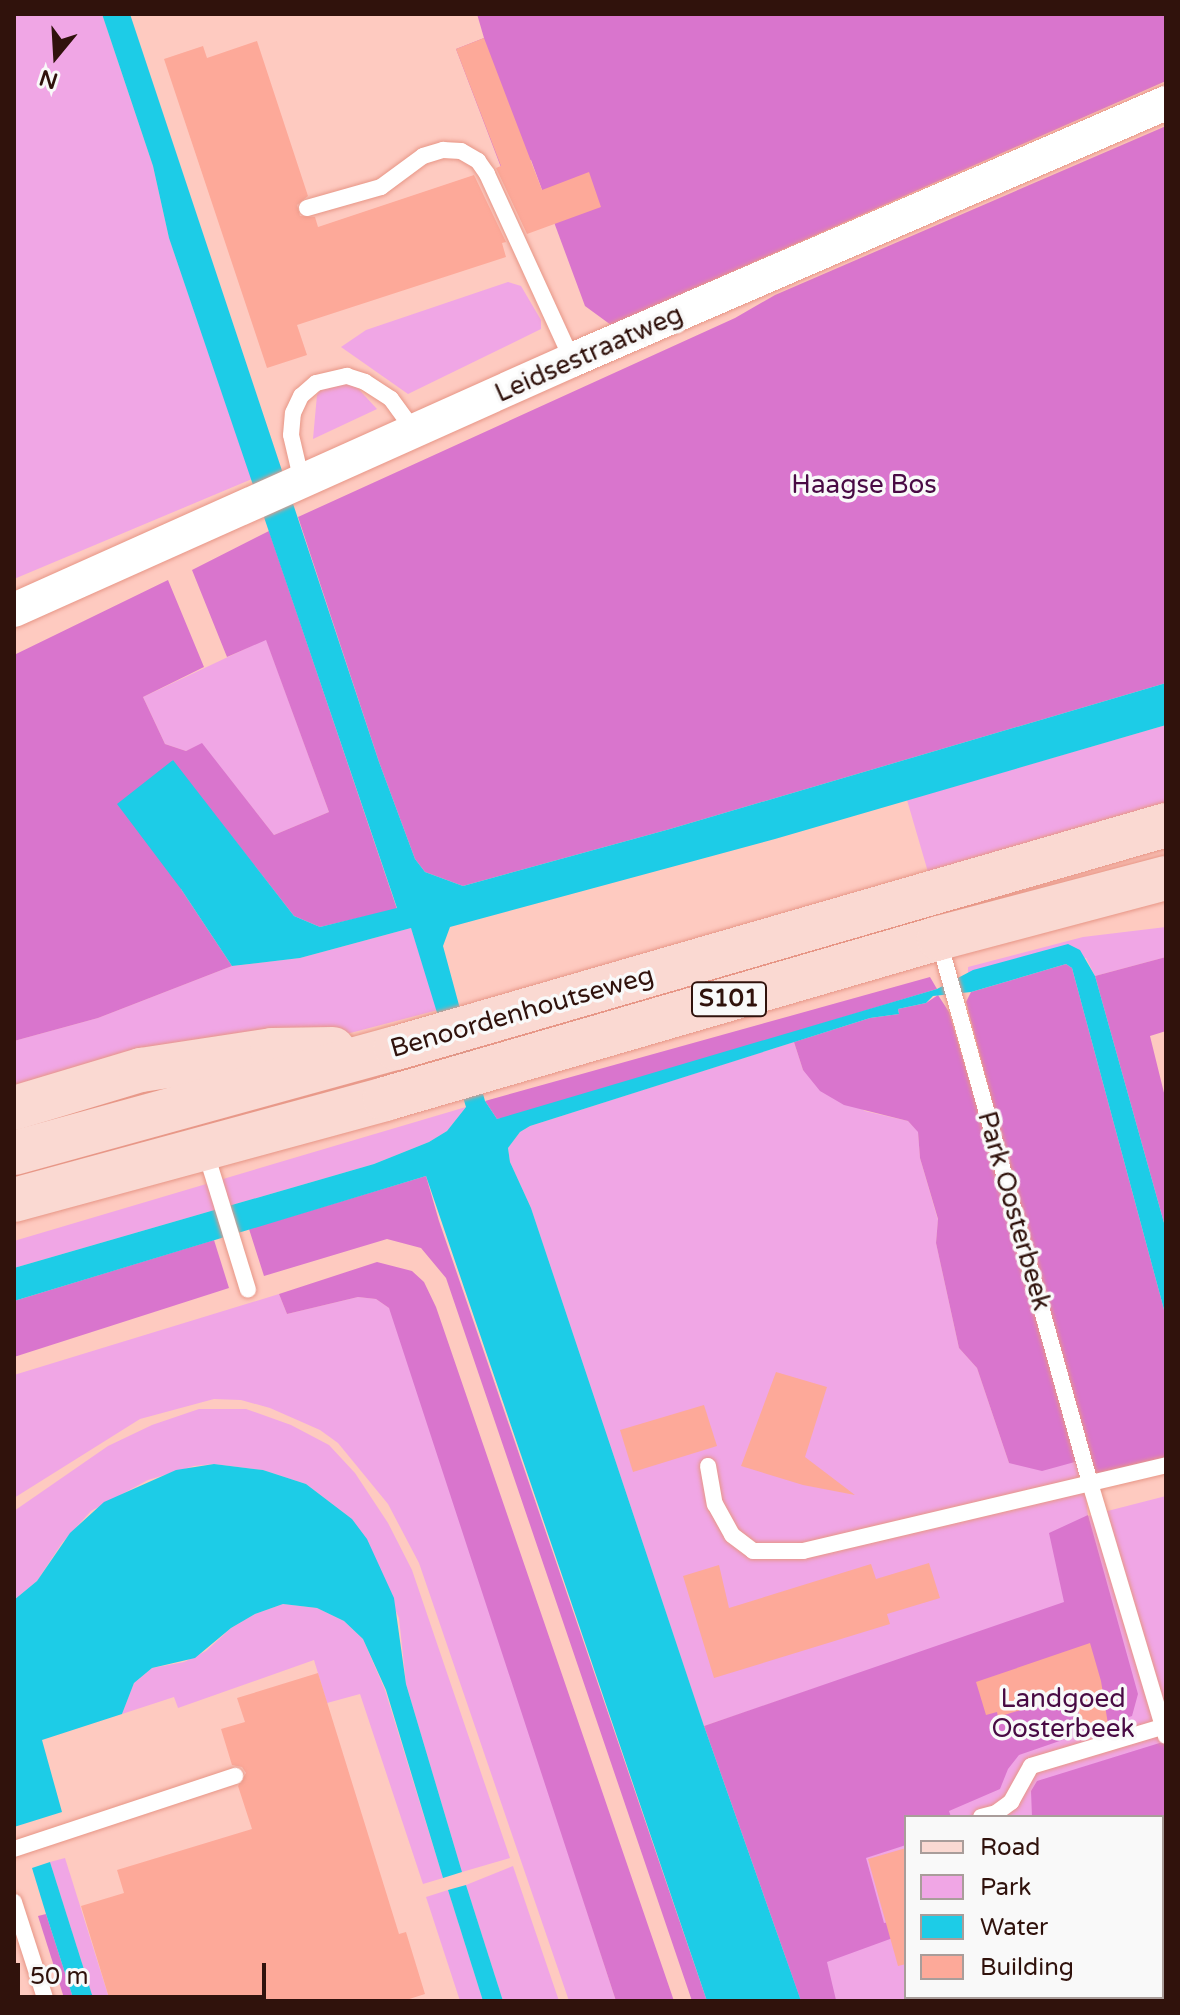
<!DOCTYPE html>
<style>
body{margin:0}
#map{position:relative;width:1180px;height:2015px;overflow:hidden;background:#fecac0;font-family:"Varela Round",sans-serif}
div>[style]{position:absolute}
.green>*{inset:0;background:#f0a6e5}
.forest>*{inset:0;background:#d975cd}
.water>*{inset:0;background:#1dcce7}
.building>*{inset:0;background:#fda999}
.roads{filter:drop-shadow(0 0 2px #e79686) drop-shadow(0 0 2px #e79686)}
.lane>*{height:16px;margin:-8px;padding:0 8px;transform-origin:8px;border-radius:8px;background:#fff}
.street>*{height:34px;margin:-17px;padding:0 17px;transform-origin:17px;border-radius:17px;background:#fff}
.primary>*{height:44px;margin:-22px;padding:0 22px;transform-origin:22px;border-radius:22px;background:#fad9d2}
span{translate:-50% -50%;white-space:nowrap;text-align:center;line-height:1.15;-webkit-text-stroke:7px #f9f9f9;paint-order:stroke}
.shield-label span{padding:2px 6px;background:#f9f9f9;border:2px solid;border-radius:6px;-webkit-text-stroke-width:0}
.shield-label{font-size:24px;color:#30120c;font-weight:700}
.street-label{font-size:26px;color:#30120c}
.park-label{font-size:26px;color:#490a44}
.frame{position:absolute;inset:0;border:16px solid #30120c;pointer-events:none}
.legend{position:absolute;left:904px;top:1815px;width:260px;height:184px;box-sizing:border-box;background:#f9f9f9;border:2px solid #a99d9a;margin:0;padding:10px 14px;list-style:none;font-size:24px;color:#30120c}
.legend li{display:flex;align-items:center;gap:16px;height:40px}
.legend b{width:40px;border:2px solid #a99d9a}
.north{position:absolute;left:16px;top:16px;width:80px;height:80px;-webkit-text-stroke:6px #f9f9f9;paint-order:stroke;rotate:198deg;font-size:22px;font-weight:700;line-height:32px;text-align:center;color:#30120c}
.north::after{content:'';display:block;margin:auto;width:28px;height:36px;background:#30120c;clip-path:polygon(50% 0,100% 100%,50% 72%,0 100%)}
.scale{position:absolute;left:16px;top:1963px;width:250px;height:36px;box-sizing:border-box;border:4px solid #30120c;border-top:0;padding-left:10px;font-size:24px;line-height:28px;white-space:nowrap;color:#30120c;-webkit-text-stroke:6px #f9f9f9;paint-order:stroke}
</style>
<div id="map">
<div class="green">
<i style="clip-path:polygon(14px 14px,102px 14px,153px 166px,169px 238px,252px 479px,14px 579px)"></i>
<i style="clip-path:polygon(508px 282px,521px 286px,541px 320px,541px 329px,408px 394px,341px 347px,366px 330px)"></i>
<i style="clip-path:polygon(353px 383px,377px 409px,313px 439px,317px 395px,322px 388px)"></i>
<i style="clip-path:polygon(266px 639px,329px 812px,274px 835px,202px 744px,186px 751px,165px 744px,143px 697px)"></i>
<i style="clip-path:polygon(1166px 725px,1166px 802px,928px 872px,907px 800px)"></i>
<i style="clip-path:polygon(1166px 927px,1166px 957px,1095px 976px,1086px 958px,968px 974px,968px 967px,1083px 937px)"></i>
<i style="clip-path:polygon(411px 928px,438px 1010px,316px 1042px,14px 1098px,14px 1041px,98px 1018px,232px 966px,300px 958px)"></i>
<i style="clip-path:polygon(evenodd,794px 1042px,803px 1070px,865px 1111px,908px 1121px,918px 1131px,920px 1158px,938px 1220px,936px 1243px,959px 1348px,977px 1368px,1009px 1463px,1082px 1460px,1088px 1516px,1166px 1496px,1166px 2001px,766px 2001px,928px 1650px,704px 1726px,531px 1208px,510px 1162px,508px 1148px,520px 1132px,530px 1126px,794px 1042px,906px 1817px,1162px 1817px,1162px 1997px,906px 1997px,906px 1817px)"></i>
<i style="clip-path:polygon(466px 1107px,447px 1131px,429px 1142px,374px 1164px,14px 1268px,14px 1241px)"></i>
<i style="clip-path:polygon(279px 1294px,287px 1314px,358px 1297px,376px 1299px,389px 1308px,396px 1320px,616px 2001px,569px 2001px,419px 1563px,388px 1504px,338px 1443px,320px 1430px,270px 1408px,241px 1400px,214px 1399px,140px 1419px,14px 1498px,14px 1375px)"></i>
<i style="clip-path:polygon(199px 1409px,246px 1409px,291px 1425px,329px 1445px,355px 1473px,388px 1523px,412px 1570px,510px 1858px,462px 1872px,406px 1684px,399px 1618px,352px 1519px,306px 1484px,263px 1470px,214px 1464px,194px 1466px,148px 1480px,91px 1511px,62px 1543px,37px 1581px,14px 1600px,14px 1511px,108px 1446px,152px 1425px)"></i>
<i style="clip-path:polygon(283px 1604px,317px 1608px,344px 1621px,363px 1639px,385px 1690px,443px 1878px,423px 1884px,360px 1694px,327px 1703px,314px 1660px,178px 1708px,174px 1697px,122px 1714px,134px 1683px,152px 1668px,184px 1662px,206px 1651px,231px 1628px,255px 1614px)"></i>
<i style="clip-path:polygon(65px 1858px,110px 2001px,94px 2001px,50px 1862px)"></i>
<i style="clip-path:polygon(513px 1866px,559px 2001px,503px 2001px,466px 1885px)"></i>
<i style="clip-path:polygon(448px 1890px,483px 2001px,460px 2001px,426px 1897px)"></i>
</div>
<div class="forest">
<i style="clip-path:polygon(477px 14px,1166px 14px,1166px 81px,611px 325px,585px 306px,531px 160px,502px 170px,456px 49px,484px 38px)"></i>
<i style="clip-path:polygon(1166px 126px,1166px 683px,670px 829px,463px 886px,425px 872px,415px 859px,379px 762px,298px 517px,735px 318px,775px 295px)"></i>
<i style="clip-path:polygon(269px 531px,397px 909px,320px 927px,294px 916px,172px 760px,181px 889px,232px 966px,98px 1018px,14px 1041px,14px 655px,168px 580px,204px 667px,143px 697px,165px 744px,186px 751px,202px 743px,274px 835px,329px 812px,266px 640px,227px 657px,192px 570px)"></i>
<i style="clip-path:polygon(1166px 957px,1166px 1031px,1150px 1036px,1166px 1101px,1166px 1230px,1095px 976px)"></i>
<i style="clip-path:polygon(1066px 964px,1072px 968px,1166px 1317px,1166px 1463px,1092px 1481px,966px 1002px,971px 992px)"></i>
<i style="clip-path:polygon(930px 977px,937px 989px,519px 1115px,497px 1119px,485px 1101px)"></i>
<i style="clip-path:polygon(938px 995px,949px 1012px,1082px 1460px,1042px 1471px,1009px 1463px,977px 1368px,959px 1348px,936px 1243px,938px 1219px,920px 1158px,918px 1132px,908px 1121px,844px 1105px,820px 1091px,803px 1070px,794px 1042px,870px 1018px,899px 1014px,898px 1009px,926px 1003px)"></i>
<i style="clip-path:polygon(426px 1176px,439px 1221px,707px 2001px,692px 2001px,446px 1278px,421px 1248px,387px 1239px,264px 1276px,249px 1229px)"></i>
<i style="clip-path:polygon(214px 1240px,229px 1288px,14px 1357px,14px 1301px)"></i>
<i style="clip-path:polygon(377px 1262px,412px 1271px,424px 1282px,436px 1307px,674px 2001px,616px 2001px,389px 1308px,376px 1299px,358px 1297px,287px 1314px,279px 1294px)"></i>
<i style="clip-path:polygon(1088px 1515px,1138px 1694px,1132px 1716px,1019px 1755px,1008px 1769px,1000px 1789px,949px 1811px,951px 1817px,906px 1817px,906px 1845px,866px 1858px,884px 1923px,896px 1921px,901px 1935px,827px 1962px,836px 2000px,801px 2001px,704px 1726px,1064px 1602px,1049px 1533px)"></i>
<i style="clip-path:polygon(1166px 1741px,1166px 2001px,952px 2001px,967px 1997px,1162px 1997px,1162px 1817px,1032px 1817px,1031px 1791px,1037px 1781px)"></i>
<i style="clip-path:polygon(46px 1914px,74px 2001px,65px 2001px,38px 1916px)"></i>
</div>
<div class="water">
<i style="clip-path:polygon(102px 14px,130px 14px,379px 762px,415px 859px,425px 872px,463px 886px,670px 829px,1166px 683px,1166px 725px,775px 839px,450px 927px,443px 946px,485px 1101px,497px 1119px,937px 989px,973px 970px,1068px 944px,1080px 950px,1095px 976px,1166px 1230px,1166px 1317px,1072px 968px,1066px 964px,971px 992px,933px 996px,926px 1003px,898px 1009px,899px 1014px,870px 1018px,530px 1126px,520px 1132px,508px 1148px,510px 1162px,531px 1208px,704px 1726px,801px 2001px,707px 2001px,426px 1176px,14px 1301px,14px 1268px,374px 1164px,429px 1142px,447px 1131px,466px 1107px,411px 928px,300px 958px,232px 966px,181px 889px,117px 804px,173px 760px,294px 916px,320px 927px,397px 908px,169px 238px,153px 166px)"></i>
<i style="clip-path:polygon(214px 1464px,263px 1470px,306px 1484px,352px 1519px,367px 1539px,394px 1598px,406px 1684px,462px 1872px,443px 1878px,386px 1690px,363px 1639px,344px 1621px,317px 1608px,283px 1604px,255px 1614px,231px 1628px,195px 1658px,152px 1668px,134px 1683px,122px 1714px,42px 1740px,62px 1812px,14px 1827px,14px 1600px,37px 1581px,70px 1533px,104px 1502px,176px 1470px)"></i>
<i style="clip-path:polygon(50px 1862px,94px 2001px,74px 2001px,46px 1914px,32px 1868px)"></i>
<i style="clip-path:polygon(466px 1885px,503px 2001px,483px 2001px,448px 1890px)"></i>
</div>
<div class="building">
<i style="clip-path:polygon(484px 38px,542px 190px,589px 172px,601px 207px,527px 234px,496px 168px,501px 166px,456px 49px)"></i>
<i style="clip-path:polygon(257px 41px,308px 196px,297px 205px,300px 216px,315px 217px,318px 227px,474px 175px,506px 242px,502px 243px,506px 257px,297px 325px,307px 355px,267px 368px,164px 59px,203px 46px,207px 58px)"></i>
<i style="clip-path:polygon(776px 1372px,827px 1387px,805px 1457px,855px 1495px,803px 1485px,741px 1466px)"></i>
<i style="clip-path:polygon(704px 1405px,717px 1446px,633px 1472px,620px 1430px)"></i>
<i style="clip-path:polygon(929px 1563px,940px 1598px,887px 1614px,890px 1624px,714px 1678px,683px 1576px,719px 1565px,729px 1608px,871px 1564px,876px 1579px)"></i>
<i style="clip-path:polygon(1090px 1643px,1101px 1681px,1108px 1724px,1082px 1729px,1076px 1699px,1064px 1702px,1062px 1697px,998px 1717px,997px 1712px,986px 1715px,976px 1682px)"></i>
<i style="clip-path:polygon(318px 1673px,399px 1934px,406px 1932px,425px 1994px,403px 2001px,110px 2001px,81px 1906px,124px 1893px,117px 1870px,252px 1829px,238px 1786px,246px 1773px,242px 1767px,232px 1765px,221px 1729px,245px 1722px,237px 1698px)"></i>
<i style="clip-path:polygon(906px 1848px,906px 1964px,898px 1966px,868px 1859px)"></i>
</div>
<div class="roads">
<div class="lane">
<i style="left:307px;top:208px;width:77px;rotate:-15.8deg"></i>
<i style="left:381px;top:187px;width:52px;rotate:-36.4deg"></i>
<i style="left:423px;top:156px;width:21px;rotate:-17deg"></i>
<i style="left:443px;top:150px;width:18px;rotate:3deg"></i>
<i style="left:461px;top:151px;width:20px;rotate:30deg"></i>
<i style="left:478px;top:161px;width:16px;rotate:55deg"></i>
<i style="left:487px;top:174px;width:205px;rotate:65.4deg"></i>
<i style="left:302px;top:482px;width:48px;rotate:-103.2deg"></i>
<i style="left:291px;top:435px;width:22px;rotate:-85deg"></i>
<i style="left:293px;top:413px;width:19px;rotate:-65deg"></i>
<i style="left:301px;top:396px;width:20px;rotate:-41deg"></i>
<i style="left:316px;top:383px;width:32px;rotate:-13deg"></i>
<i style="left:347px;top:376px;width:19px;rotate:18deg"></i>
<i style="left:365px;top:382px;width:31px;rotate:33deg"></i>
<i style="left:391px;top:399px;width:39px;rotate:54deg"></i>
<i style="left:939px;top:941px;width:563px;rotate:74.43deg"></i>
<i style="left:1090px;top:1483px;width:264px;rotate:73.3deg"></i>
<i style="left:205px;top:1150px;width:146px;rotate:72.9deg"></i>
<i style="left:708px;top:1466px;width:39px;rotate:80deg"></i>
<i style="left:715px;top:1504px;width:35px;rotate:61deg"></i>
<i style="left:732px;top:1535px;width:26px;rotate:37deg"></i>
<i style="left:753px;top:1551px;width:50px"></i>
<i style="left:803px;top:1551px;width:373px;rotate:-13.3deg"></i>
<i style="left:981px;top:1817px;width:16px;rotate:-15deg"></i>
<i style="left:996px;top:1813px;width:19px;rotate:-36deg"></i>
<i style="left:1011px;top:1802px;width:41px;rotate:-60.9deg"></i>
<i style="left:1031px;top:1766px;width:137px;rotate:-16.6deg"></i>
<i style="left:14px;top:1849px;width:233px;rotate:-18.3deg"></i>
<i style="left:14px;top:1902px;width:104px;rotate:72.1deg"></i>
</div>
<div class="street">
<i style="left:14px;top:610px;width:611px;rotate:-24.13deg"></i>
<i style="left:572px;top:360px;width:647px;rotate:-23.4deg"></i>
</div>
<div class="primary">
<i style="left:14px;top:1108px;width:133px;rotate:-16.7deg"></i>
<i style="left:141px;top:1070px;width:133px;rotate:-8.7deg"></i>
<i style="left:272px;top:1050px;width:61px;rotate:-0.9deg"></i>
<i style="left:14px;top:1153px;width:396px;rotate:-15.4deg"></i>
<i style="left:396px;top:1048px;width:802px;rotate:-16.15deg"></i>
<i style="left:14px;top:1200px;width:385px;rotate:-15.2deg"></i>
<i style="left:385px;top:1099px;width:577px;rotate:-16.2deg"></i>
<i style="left:939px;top:938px;width:235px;rotate:-14.8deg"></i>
</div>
</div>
<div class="shield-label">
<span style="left:729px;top:999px">S101</span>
</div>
<div class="street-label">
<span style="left:589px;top:354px;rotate:-24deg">Leidsestraatweg</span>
<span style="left:522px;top:1012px;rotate:-16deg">Benoordenhoutseweg</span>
<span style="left:1014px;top:1211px;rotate:74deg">Park Oosterbeek</span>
</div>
<div class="park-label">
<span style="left:864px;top:485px">Haagse Bos</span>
<span style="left:1063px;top:1714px">Landgoed<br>Oosterbeek</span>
</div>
<div class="frame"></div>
<ul class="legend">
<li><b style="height:10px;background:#fad9d2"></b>Road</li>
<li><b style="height:22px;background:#f0a6e5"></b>Park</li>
<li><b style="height:22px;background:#1dcce7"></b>Water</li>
<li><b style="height:22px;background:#fda999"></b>Building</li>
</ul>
<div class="north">N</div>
<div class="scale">50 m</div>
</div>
